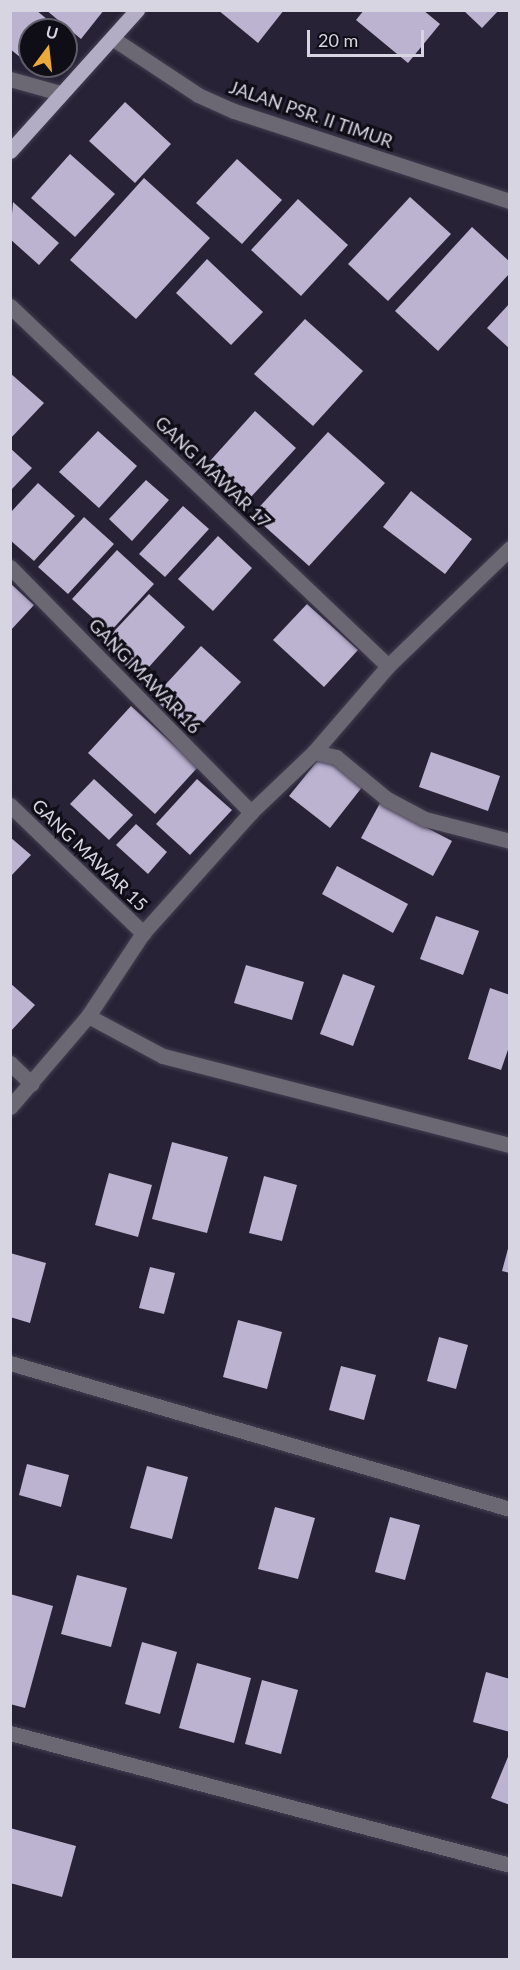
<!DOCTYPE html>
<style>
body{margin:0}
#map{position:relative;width:520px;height:1970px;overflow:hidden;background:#272235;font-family:Lato,sans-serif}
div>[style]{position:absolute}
.building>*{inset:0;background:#bbb3d0}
.roads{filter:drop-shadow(0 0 2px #433f51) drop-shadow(0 0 2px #433f51)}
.minor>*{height:15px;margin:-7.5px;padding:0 7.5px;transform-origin:7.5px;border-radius:7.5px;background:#6b6874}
.major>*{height:15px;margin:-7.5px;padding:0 7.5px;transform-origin:7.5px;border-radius:7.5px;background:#b2acc4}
span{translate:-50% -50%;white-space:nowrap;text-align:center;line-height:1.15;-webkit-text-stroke:6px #0f0d16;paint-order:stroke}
.street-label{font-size:18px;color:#d8d5e2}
.frame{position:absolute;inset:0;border:12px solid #d8d5e2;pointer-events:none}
.north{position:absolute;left:18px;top:18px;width:60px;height:60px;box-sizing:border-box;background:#0f0d16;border:2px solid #5f5d68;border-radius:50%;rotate:15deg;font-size:16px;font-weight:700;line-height:24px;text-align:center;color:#d8d5e2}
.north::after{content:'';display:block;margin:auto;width:21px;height:27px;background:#ebaa39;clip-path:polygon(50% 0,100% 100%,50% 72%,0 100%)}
.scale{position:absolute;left:307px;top:30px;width:117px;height:27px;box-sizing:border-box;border:3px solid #d8d5e2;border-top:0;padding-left:8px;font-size:18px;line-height:21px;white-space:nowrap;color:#d8d5e2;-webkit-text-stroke:4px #0f0d16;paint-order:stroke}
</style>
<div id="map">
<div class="building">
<i style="clip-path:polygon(10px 10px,36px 10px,60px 30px,30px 30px,30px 65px,10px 49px)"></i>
<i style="clip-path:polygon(46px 10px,104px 10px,81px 39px)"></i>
<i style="clip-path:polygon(218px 10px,284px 10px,258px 43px)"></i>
<i style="clip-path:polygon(364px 10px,423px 10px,440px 24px,408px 63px,356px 20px)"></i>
<i style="clip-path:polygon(463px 10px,499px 10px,482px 28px)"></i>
<i style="clip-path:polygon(125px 102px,171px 144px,135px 183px,89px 141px)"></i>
<i style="clip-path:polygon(70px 154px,115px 194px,75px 237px,31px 198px)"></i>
<i style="clip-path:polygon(237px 159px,282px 200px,242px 244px,196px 203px)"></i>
<i style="clip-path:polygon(144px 178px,210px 238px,136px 319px,70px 260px)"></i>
<i style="clip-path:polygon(410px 197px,451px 234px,388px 301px,348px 264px)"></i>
<i style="clip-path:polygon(298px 199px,348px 245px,301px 296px,251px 250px)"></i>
<i style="clip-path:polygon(13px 202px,59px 243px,39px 265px,10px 239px)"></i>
<i style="clip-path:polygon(472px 227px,510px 262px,510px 273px,438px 351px,395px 311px)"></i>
<i style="clip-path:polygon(207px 259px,263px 312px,231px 345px,176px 293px)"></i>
<i style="clip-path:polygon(510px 303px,510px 349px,487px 328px)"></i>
<i style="clip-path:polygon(305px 319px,363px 371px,313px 426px,254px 374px)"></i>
<i style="clip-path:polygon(10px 373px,44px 403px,10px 439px)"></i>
<i style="clip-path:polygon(255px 411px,296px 448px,250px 498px,210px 461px)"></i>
<i style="clip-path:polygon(98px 431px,137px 466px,99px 508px,59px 472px)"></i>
<i style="clip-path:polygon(328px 432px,385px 483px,309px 566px,252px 515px)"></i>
<i style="clip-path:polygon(10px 448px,32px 468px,10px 491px)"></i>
<i style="clip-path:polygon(146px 480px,169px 500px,132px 541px,109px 519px)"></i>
<i style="clip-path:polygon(38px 483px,75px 516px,34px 561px,10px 540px,10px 513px)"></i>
<i style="clip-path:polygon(411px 491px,472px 539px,445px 574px,383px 527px)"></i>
<i style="clip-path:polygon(183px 506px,209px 529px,165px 577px,139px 554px)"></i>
<i style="clip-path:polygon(84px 517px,114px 544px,68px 594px,38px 567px)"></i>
<i style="clip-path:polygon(218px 536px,252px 568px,213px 611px,178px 579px)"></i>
<i style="clip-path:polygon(117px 550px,154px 584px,109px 633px,72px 599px)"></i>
<i style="clip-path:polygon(10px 583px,34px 605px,10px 631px)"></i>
<i style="clip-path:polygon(149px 594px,185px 627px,139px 678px,102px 644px)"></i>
<i style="clip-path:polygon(307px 604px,358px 650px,324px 687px,273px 640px)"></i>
<i style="clip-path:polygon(201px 646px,241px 682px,193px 734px,153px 698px)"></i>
<i style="clip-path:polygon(131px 706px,198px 767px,155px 814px,88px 753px)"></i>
<i style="clip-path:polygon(431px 752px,500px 776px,488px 811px,419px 787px)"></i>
<i style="clip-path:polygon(322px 755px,363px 786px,330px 828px,289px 796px)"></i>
<i style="clip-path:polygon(94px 779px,133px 815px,109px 840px,70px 804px)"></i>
<i style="clip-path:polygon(197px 779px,232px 810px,190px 855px,156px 824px)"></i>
<i style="clip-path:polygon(380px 803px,452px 841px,433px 876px,361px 838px)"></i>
<i style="clip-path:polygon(136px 824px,167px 852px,148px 874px,116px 845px)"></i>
<i style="clip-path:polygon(10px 837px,31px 855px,10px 877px)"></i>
<i style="clip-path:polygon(337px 866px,408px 904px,393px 933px,322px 894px)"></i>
<i style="clip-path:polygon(436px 916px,479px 931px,463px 975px,420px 959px)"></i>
<i style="clip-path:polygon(246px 965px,304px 982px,292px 1020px,234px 1003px)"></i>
<i style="clip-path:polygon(343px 974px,375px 986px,353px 1046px,320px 1034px)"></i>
<i style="clip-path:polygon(10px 983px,35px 1005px,10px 1032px)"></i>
<i style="clip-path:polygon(490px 988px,510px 995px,510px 1044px,501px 1070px,468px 1059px)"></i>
<i style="clip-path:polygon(172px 1142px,228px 1157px,207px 1233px,152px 1219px)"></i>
<i style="clip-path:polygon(109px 1173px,152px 1185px,138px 1237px,95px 1225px)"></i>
<i style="clip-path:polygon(264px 1176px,297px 1185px,282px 1241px,249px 1233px)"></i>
<i style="clip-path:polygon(509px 1245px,510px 1245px,510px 1273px,502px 1271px)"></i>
<i style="clip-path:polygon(10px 1253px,46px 1263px,30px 1323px,10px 1317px)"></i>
<i style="clip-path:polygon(150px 1267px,175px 1273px,164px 1314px,139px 1308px)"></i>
<i style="clip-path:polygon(238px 1320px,282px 1332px,267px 1389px,223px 1377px)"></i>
<i style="clip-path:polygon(439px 1337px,468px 1345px,456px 1389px,427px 1381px)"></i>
<i style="clip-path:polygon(341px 1366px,376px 1375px,364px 1420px,329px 1410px)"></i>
<i style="clip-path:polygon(27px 1464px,69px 1475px,61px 1507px,19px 1495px)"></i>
<i style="clip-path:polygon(147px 1466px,188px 1477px,172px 1539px,130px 1528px)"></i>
<i style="clip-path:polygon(275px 1507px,315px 1518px,298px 1579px,258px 1569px)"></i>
<i style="clip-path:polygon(390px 1517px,420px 1525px,405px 1580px,375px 1572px)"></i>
<i style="clip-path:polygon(77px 1575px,127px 1588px,111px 1647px,61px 1634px)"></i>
<i style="clip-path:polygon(10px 1594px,53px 1606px,25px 1708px,10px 1704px)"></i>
<i style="clip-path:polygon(142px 1642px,177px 1652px,160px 1714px,125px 1704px)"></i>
<i style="clip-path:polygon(197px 1663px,251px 1678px,234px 1743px,179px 1728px)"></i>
<i style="clip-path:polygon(486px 1672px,510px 1679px,510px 1732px,473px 1722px)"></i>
<i style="clip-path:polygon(262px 1680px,298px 1690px,281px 1754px,245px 1744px)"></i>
<i style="clip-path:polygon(510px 1752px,510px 1805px,491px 1798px)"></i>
<i style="clip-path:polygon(10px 1828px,76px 1846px,62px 1897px,10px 1883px)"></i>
</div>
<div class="roads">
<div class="minor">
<i style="left:112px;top:38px;width:103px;rotate:33.5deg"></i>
<i style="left:198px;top:95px;width:39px;rotate:24deg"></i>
<i style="left:234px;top:111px;width:290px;rotate:18.1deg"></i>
<i style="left:10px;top:79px;width:52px;rotate:15.6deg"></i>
<i style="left:10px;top:306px;width:522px;rotate:43.6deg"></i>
<i style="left:10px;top:567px;width:344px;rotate:45.5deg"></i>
<i style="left:314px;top:752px;width:23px;rotate:13deg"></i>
<i style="left:336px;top:757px;width:66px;rotate:39.5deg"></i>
<i style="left:387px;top:799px;width:43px;rotate:27.8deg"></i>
<i style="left:425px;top:819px;width:88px;rotate:14.5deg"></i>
<i style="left:10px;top:805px;width:185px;rotate:43.9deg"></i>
<i style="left:88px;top:1016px;width:85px;rotate:28.1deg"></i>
<i style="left:163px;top:1056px;width:358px;rotate:14.4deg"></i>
<i style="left:10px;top:1063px;width:30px;rotate:44deg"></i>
<i style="left:10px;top:1107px;width:120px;rotate:-49.4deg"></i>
<i style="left:88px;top:1016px;width:100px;rotate:-56.5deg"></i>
<i style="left:143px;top:933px;width:162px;rotate:-48.2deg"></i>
<i style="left:251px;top:812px;width:87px;rotate:-43.6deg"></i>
<i style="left:314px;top:752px;width:113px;rotate:-49.3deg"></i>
<i style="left:388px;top:666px;width:170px;rotate:-44deg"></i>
<i style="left:10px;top:1363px;width:521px;rotate:16.28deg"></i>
<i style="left:10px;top:1733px;width:517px;rotate:14.79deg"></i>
</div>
<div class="major">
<i style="left:10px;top:151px;width:190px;rotate:-48deg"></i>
</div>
</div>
<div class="street-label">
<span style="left:311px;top:114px;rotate:19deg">JALAN PSR. II TIMUR</span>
<span style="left:213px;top:472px;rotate:44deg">GANG MAWAR 17</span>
<span style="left:145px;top:676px;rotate:46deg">GANG MAWAR 16</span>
<span style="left:90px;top:855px;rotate:44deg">GANG MAWAR 15</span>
</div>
<div class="frame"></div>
<div class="north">U</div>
<div class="scale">20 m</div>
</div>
